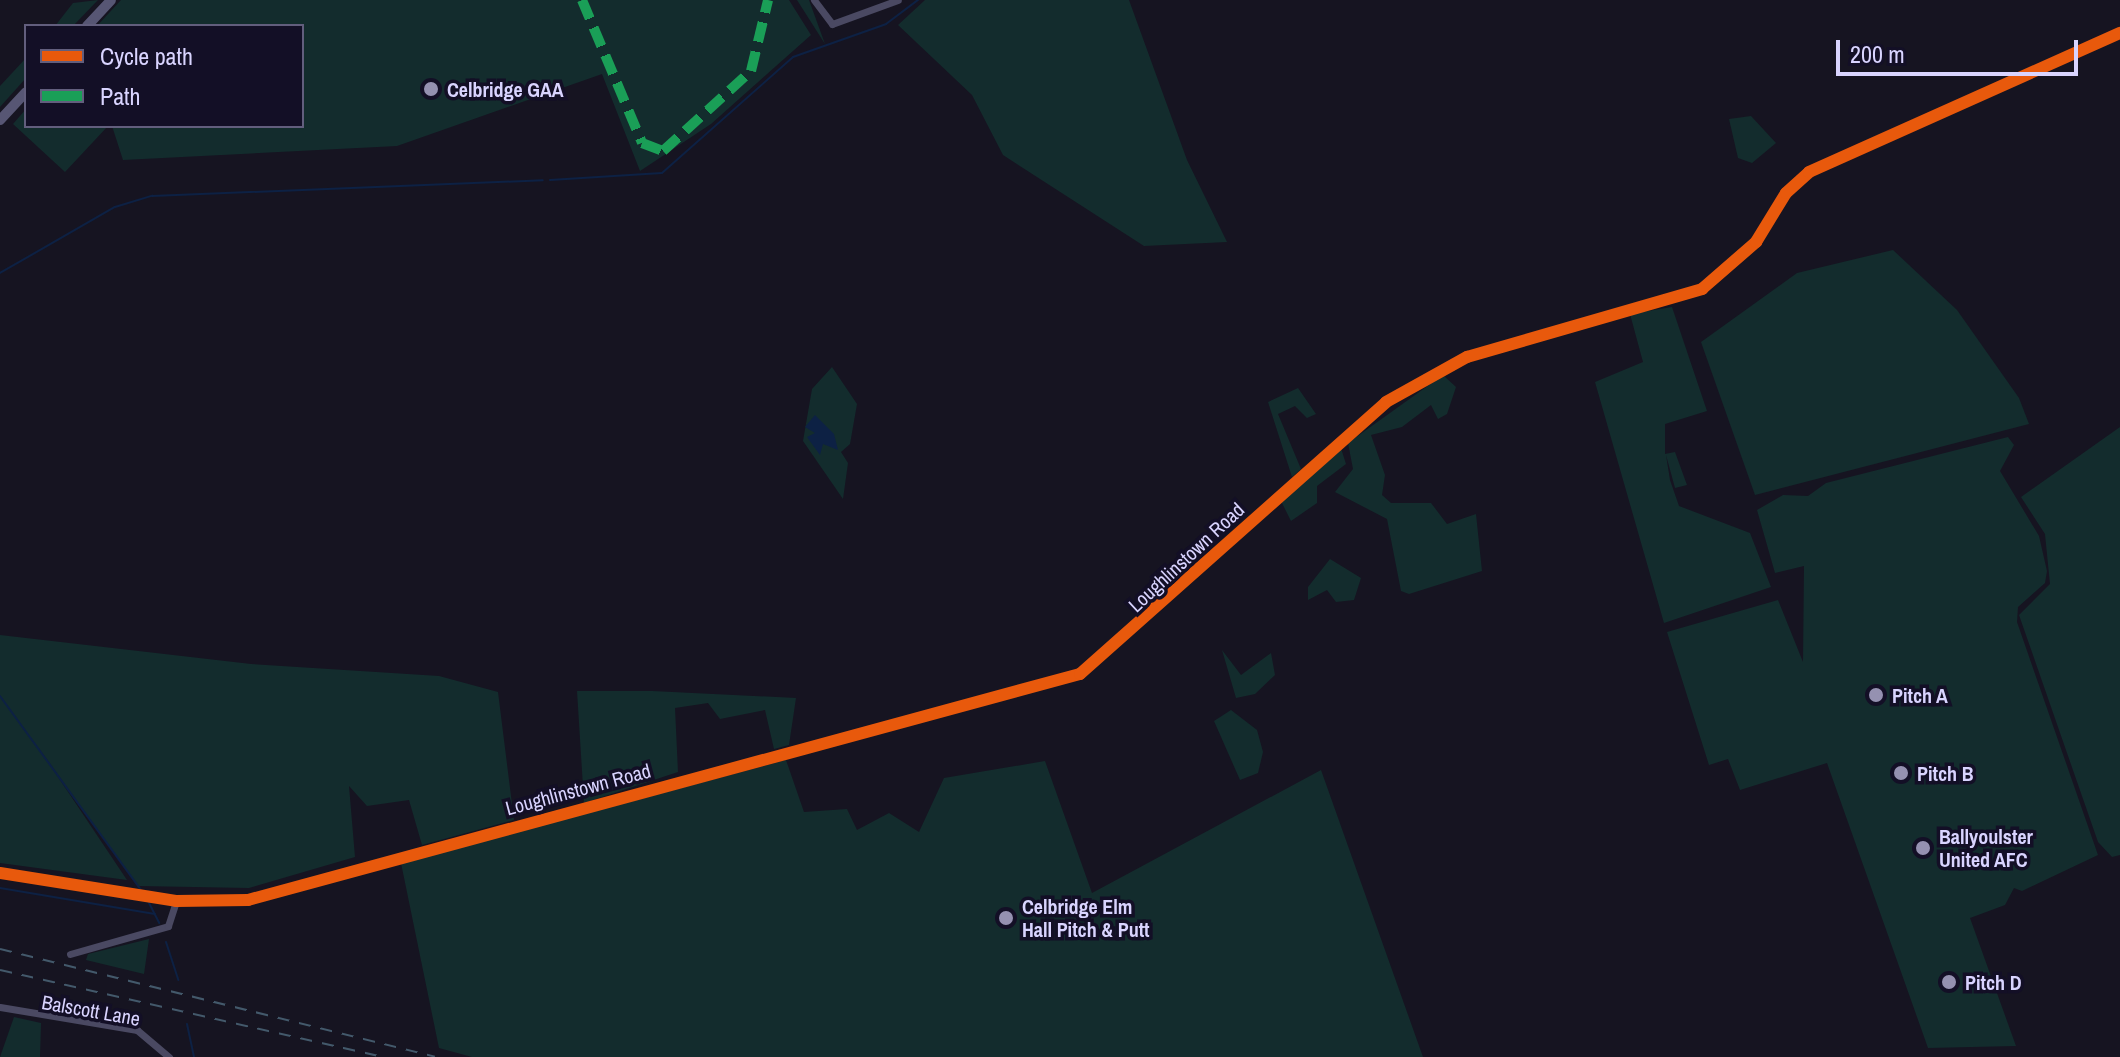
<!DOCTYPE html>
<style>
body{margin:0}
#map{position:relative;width:2120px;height:1057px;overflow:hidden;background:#161421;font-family:"Archivo Narrow",sans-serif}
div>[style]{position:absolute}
.green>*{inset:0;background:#132c2d}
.water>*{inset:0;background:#0d2144}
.stream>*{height:2px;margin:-1px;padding:0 1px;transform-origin:1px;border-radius:1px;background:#0d2144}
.minor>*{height:7px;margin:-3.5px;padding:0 3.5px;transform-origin:3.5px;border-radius:3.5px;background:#4a4962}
.tertiary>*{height:9px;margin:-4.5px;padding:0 4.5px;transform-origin:4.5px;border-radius:4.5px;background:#4a4962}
.secondary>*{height:10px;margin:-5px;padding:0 5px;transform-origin:5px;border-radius:5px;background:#575674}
.rail>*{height:2px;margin-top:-1px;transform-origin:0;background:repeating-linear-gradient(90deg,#43596b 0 12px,transparent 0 22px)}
.quiet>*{height:10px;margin-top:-5px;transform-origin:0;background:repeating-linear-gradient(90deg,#1a9f57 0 20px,transparent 0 30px)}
.cycleway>*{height:12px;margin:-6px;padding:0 6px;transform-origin:6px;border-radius:6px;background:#e8590c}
.dots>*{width:22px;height:22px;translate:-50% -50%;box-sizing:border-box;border:4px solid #130f26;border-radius:50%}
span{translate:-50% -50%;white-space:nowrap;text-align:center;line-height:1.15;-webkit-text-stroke:7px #130f26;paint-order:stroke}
.poi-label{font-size:20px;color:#d9d4ff;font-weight:700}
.left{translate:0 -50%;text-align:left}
.street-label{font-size:20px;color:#d9d4ff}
.legend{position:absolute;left:24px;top:24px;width:280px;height:104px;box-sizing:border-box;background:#130f26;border:2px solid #625e7d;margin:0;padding:10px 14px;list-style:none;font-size:24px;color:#d9d4ff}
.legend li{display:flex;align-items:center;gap:16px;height:40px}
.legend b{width:40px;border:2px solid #625e7d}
.scale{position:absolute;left:1836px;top:40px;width:242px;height:36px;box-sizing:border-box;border:4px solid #d9d4ff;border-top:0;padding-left:10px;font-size:24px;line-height:28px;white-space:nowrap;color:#d9d4ff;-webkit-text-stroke:6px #130f26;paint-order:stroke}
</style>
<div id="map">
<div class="green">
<i style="clip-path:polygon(98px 0,73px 26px,55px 26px,73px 3px)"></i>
<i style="clip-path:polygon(121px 0,789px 0,811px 35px,711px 124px,640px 171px,602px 74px,397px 146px,123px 160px,112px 126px,302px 126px,302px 26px,97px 26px)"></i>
<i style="clip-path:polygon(797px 0,809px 0,825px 44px)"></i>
<i style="clip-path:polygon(925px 0,1129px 0,1187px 160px,1227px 242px,1144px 246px,1003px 155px,972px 95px,898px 25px)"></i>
<i style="clip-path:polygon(26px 58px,26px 78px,0 107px,0 86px)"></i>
<i style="clip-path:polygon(26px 109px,26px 126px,108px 126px,65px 172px,13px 124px)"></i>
<i style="clip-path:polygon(1751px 116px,1776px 143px,1752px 163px,1738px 158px,1729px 119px)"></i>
<i style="clip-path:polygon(1893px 250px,1957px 310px,2019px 398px,2029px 424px,1755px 495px,1701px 342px,1797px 273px)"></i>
<i style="clip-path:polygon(1672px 307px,1707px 411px,1665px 424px,1665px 454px,1675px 452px,1687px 485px,1675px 488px,1666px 455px,1670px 480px,1679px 506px,1750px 533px,1771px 587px,1664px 623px,1595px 382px,1643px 362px,1630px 314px)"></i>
<i style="clip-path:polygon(832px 367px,857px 404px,850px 444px,841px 452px,848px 463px,843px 499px,803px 441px,812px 389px)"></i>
<i style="clip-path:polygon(1443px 375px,1456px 387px,1447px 414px,1438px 419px,1431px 405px,1402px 427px,1371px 435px,1385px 475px,1382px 495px,1391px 503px,1431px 503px,1447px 524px,1476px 514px,1482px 571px,1409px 594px,1401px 591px,1387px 519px,1335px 492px,1353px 469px,1348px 443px)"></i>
<i style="clip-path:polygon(1298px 388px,1316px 414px,1307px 418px,1295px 406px,1278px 414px,1301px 469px,1292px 477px,1268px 402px)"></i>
<i style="clip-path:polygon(2120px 427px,2120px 855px,2112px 857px,2098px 842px,2019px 615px,2050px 584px,2045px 534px,2021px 497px)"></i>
<i style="clip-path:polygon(2008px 437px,2014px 445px,2000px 471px,2039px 536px,2047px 571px,2045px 583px,2018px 607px,2017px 622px,2098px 855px,2022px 891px,2014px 888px,2005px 905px,1970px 918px,2016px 1046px,1928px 1048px,1827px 763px,1740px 790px,1728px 759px,1709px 765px,1667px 632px,1778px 600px,1803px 662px,1804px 566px,1775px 573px,1757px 510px,1783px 495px,1808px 496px,1826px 483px)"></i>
<i style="clip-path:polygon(1340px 445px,1346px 464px,1317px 486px,1317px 503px,1291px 521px,1281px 501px)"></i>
<i style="clip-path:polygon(1330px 559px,1361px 578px,1354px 600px,1336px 602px,1327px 590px,1308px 600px,1308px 587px)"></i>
<i style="clip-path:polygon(0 635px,251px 664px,439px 676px,498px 692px,514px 820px,422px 845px,409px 800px,367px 806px,349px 786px,355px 857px,249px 888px,138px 886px,38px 747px,127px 880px,0 863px)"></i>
<i style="clip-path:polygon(1222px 650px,1241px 675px,1271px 653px,1275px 675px,1255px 694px,1236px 698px)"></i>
<i style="clip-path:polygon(577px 691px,652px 691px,796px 698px,789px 745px,774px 749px,765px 710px,720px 719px,708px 703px,675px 708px,678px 772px,584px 803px)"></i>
<i style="clip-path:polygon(1231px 710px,1257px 730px,1263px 752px,1258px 773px,1240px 780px,1214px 721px)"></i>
<i style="clip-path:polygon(786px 760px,804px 812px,847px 809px,857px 830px,889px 813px,919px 832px,944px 778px,1045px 761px,1092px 893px,1321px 770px,1423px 1057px,472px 1057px,439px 1048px,401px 863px)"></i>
<i style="clip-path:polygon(149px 939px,144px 974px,86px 960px,88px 954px)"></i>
<i style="clip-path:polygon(14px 1017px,41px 1023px,40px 1057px,0 1057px)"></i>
</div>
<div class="water">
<i style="clip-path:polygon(815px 415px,834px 434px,838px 450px,823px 444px,820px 455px,807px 437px,815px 433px,805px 427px)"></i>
</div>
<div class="stream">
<i style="left:550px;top:180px;width:112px;rotate:-3.6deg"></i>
<i style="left:662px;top:173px;width:175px;rotate:-41.5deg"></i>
<i style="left:793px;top:57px;width:99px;rotate:-19.5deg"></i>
<i style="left:886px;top:24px;width:40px;rotate:-37deg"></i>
<i style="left:0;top:273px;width:133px;rotate:-29.9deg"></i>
<i style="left:115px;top:207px;width:39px;rotate:-17deg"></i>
<i style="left:152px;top:196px;width:391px;rotate:-2.3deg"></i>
<i style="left:0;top:696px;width:240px;rotate:54deg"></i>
<i style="left:0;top:888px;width:157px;rotate:9.5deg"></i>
<i style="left:147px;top:899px;width:27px;rotate:63deg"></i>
<i style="left:166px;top:942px;width:40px;rotate:72deg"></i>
<i style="left:187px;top:1024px;width:34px;rotate:78deg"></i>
</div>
<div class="minor">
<i style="left:814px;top:0;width:30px;rotate:53deg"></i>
<i style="left:832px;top:24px;width:70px;rotate:-20deg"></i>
<i style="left:70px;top:954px;width:102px;rotate:-15.9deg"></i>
<i style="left:168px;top:926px;width:26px;rotate:-72deg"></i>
<i style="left:0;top:1007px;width:139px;rotate:9.5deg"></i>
<i style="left:137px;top:1030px;width:42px;rotate:40.2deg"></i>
</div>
<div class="tertiary">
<i style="left:0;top:873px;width:178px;rotate:9deg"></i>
<i style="left:176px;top:901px;width:72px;rotate:-0.8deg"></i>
<i style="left:248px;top:900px;width:862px;rotate:-15.2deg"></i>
<i style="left:1080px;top:674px;width:409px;rotate:-41.6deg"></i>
<i style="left:1386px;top:402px;width:93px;rotate:-29.1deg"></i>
<i style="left:1467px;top:357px;width:245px;rotate:-16.1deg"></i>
<i style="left:1702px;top:289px;width:72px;rotate:-41deg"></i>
<i style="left:1756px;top:242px;width:57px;rotate:-58.5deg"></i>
<i style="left:1786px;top:193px;width:31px;rotate:-42deg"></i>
<i style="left:1809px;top:172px;width:341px;rotate:-24.1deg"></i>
</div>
<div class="secondary">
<i style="left:87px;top:26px;width:35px;rotate:-47deg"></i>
<i style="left:0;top:120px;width:38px;rotate:-47deg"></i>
</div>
<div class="rail">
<i style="left:0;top:949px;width:448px;rotate:13.9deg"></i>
<i style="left:0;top:970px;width:392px;rotate:12.8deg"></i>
</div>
<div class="quiet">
<i style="left:582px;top:0;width:155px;rotate:67.2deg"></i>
<i style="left:642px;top:143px;width:22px;rotate:21deg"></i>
<i style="left:663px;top:151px;width:119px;rotate:-42.3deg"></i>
<i style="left:751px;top:71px;width:73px;rotate:-76.5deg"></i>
</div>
<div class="cycleway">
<i style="left:0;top:873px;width:178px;rotate:9deg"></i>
<i style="left:176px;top:901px;width:72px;rotate:-0.8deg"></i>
<i style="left:248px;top:900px;width:862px;rotate:-15.2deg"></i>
<i style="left:1080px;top:674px;width:409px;rotate:-41.6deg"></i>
<i style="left:1386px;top:402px;width:93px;rotate:-29.1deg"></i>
<i style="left:1467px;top:357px;width:245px;rotate:-16.1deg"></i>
<i style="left:1702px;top:289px;width:72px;rotate:-41deg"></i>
<i style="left:1756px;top:242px;width:57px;rotate:-58.5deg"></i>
<i style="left:1786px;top:193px;width:31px;rotate:-42deg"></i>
<i style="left:1809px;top:172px;width:341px;rotate:-24.1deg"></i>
</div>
<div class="dots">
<i style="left:431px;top:89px;background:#9591b1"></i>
<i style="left:1876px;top:695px;background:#9591b1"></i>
<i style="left:1901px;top:773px;background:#9591b1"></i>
<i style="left:1923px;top:848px;background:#9591b1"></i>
<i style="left:1006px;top:918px;background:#9591b1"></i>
<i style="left:1949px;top:982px;background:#9591b1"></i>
</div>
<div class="poi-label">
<span class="left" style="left:447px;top:89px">Celbridge GAA</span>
<span class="left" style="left:1892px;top:695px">Pitch A</span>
<span class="left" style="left:1917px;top:773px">Pitch B</span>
<span class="left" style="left:1939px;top:848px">Ballyoulster<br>United AFC</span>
<span class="left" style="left:1022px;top:918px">Celbridge Elm<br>Hall Pitch &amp; Putt</span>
<span class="left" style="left:1965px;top:982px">Pitch D</span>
</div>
<div class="street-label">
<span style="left:1186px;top:557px;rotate:-43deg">Loughlinstown Road</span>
<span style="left:578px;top:789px;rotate:-15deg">Loughlinstown Road</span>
<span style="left:91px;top:1010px;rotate:10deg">Balscott Lane</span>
</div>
<ul class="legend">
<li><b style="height:10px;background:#e8590c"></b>Cycle path</li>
<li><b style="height:10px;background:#1a9f57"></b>Path</li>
</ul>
<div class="scale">200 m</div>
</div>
